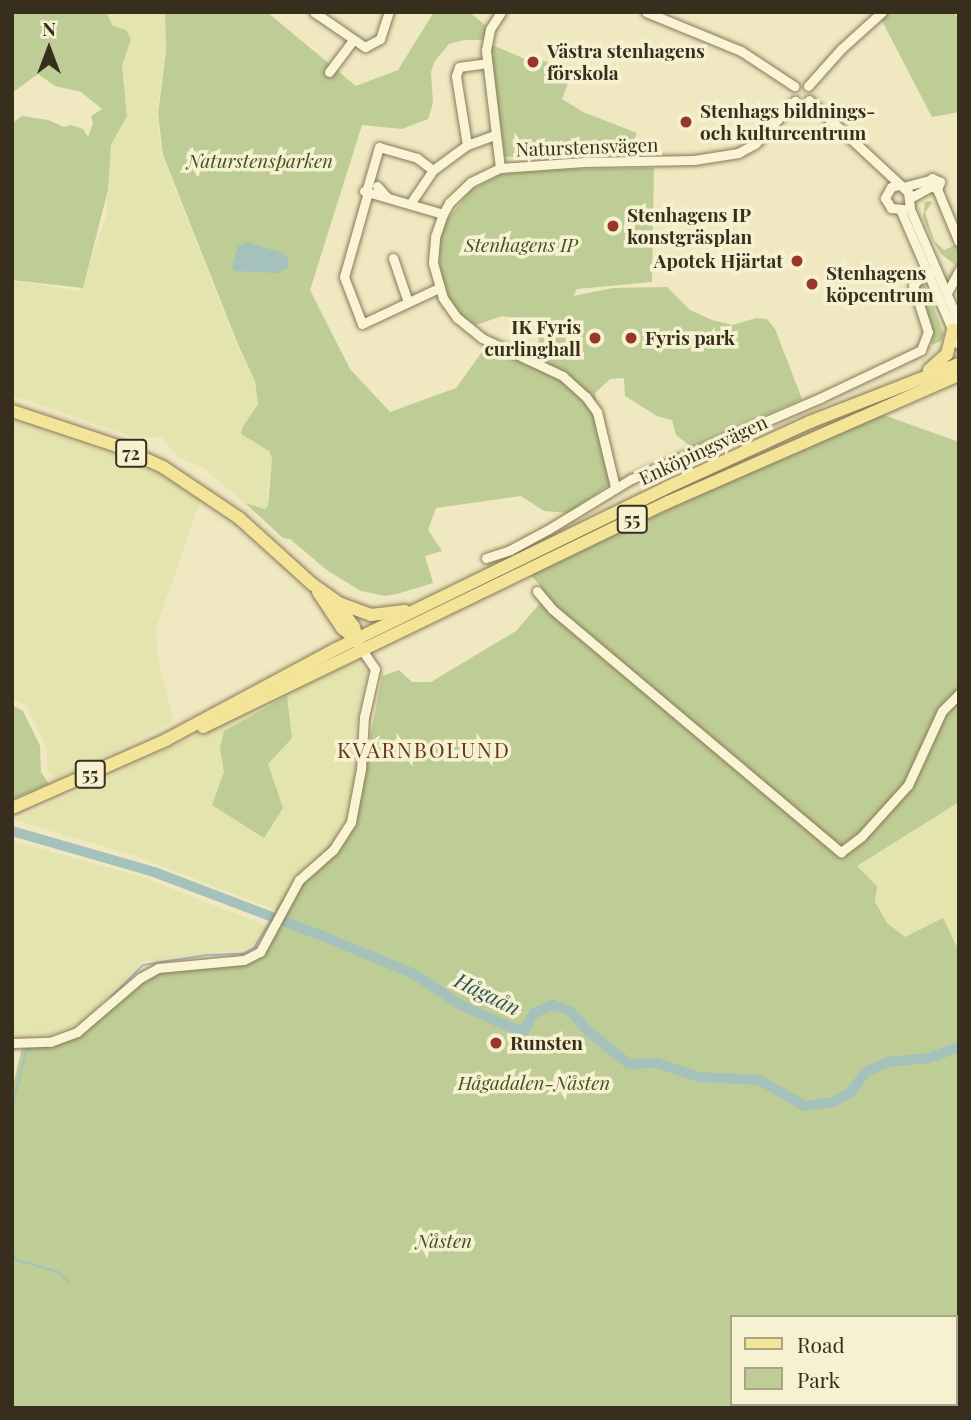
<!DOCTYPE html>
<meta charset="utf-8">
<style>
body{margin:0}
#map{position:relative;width:971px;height:1420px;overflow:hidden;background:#efe8c1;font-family:"Playfair Display",serif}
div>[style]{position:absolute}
.farmland>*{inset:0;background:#e4e4ae}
.green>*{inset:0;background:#becd95}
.water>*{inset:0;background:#a4c1bc}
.stream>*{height:2px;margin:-1px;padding:0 1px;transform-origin:1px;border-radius:1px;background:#a4c1bc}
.river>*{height:10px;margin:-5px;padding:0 5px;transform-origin:5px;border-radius:5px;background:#a4c1bc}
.roads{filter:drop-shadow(0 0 2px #887958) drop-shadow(0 0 2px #887958)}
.minor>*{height:9px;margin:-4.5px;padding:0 4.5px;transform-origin:4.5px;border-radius:4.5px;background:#f9f4d4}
.major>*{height:12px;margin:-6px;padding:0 6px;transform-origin:6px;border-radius:6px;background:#f3e498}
.dots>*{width:19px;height:19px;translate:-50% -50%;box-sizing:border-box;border:4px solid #f6f1d1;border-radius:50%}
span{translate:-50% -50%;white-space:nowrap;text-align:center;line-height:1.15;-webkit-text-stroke:7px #f6f1d1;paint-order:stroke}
.shield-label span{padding:2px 5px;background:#f6f1d1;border:2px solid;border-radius:5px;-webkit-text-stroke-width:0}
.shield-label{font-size:18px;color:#382e1d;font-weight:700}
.poi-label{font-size:19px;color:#382e1d;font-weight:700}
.left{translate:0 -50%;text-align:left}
.right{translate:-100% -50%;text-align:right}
.street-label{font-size:19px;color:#382e1d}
.park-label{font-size:19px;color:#415423;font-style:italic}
.neighbourhood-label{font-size:21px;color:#65361c;letter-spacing:2px}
.water-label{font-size:21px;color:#2c5458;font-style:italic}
.frame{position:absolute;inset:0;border:14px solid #382e1d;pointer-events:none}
.legend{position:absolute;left:730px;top:1315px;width:228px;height:91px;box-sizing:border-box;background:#f6f1d1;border:2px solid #aaa389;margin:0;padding:9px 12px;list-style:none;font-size:21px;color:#382e1d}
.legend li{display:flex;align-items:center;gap:14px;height:35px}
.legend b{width:35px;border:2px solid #aaa389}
.north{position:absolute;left:14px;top:14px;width:70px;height:70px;-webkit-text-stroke:5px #f6f1d1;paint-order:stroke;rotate:0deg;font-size:19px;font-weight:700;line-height:28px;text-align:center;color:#382e1d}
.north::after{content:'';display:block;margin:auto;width:24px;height:32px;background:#382e1d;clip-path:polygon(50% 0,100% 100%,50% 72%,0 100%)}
</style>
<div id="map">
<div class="farmland">
<i style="clip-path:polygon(106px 12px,165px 12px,165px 50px,157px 115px,162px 156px,238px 348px,255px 382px,258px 404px,242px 428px,269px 451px,272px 458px,267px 490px,268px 506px,265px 509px,245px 503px,202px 467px,178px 458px,163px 438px,133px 437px,12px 395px,12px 280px,80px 291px,106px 217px,111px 145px,127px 116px,122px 66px,131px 39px,126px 30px,113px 26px)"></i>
<i style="clip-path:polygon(12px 421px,129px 459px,202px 496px,155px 631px,160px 669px,174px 721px,56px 781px,48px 770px,46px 747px,27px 706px,12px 698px)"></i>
<i style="clip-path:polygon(356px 661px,368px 671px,357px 713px,354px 759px,364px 772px,387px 778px,297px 913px,275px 910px,136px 856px,15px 820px)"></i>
<i style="clip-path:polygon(959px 700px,959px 951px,943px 919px,905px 937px,873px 912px,841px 852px)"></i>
<i style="clip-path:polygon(12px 841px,139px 876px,267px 926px,256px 942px,245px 949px,143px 961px,84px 1021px,53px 1035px,12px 1035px)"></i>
</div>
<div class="green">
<i style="clip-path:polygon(12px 12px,106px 12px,113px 26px,126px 30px,131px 39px,122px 66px,127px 116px,111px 145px,108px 190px,83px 288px,12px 280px,12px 123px,22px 116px,48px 120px,64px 127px,71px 125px,83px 129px,88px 137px,93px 123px,91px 116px,102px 109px,81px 92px,55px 86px,38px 74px,12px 93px)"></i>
<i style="clip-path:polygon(165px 12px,267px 12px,356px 86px,398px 70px,434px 12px,469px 12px,490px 29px,487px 40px,464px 40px,449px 44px,434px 62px,431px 72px,433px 103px,428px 119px,402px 129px,362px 125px,310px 290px,350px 369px,390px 412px,456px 388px,487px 345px,529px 366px,539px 360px,538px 322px,502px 316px,476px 325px,464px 318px,448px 299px,440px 272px,439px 243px,445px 222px,471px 190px,501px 174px,564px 169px,654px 168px,652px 282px,577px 289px,573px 296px,613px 288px,667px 287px,690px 310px,712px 320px,733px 325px,756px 318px,767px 319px,775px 329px,802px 399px,691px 447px,676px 435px,672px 420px,657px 416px,625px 396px,624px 378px,610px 379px,595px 393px,611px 483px,569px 513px,544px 511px,521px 496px,436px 508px,428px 530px,442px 551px,425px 556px,433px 583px,397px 594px,385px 596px,361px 591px,328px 571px,290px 539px,283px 538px,245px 503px,265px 509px,268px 506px,272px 458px,269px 451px,241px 434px,242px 428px,258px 404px,255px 381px,239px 347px,163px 155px,158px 114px,166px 50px)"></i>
<i style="clip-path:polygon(890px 12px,954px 12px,959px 20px,959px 112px,932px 117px,881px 19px)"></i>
<i style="clip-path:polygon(492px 45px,535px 63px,538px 60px,548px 62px,551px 77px,569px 80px,562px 99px,583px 112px,637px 133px,629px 152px,505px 157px,490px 61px)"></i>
<i style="clip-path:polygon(930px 201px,932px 203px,925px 212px,934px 241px,944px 250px,958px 244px,958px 267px,941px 254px,933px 241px,923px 218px,925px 202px)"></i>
<i style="clip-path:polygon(923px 280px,944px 335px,941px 341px,932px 345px,932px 326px,918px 291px)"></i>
<i style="clip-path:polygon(evenodd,878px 413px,959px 442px,959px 802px,857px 866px,877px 886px,875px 902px,887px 923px,905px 937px,943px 918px,959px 951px,959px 1408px,12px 1408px,12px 1090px,23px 1043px,47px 1042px,77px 1031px,147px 972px,241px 958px,261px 950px,276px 912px,275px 910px,296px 879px,343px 832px,351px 813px,360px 743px,369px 744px,382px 676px,399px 670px,412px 682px,431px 682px,516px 631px,543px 600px,540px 586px,531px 575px,537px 570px,878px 413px,731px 1317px,955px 1317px,955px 1404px,731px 1404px,731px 1317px)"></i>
<i style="clip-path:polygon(287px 696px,292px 738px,268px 764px,283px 808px,264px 838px,212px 805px,224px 772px,220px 748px,224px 731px)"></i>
<i style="clip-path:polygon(12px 705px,23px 711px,40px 746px,41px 772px,49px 784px,12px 799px)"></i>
</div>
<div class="water">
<i style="clip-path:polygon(247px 242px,282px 253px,288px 258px,289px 267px,279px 273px,234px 271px,232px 266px,238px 246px)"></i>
</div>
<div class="stream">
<i style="left:111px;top:997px;width:45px;rotate:-45deg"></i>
<i style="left:143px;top:965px;width:64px;rotate:-9deg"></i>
<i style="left:206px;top:955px;width:37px;rotate:-2deg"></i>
<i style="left:243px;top:954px;width:13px;rotate:-29deg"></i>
<i style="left:254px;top:948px;width:35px;rotate:-59deg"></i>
<i style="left:12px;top:1107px;width:59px;rotate:-76.2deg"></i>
<i style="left:26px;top:1050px;width:27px;rotate:-8deg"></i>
<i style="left:12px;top:1252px;width:9px;rotate:58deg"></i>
<i style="left:17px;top:1260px;width:43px;rotate:16.3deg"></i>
<i style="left:58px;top:1272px;width:15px;rotate:42deg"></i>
</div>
<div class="river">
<i style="left:12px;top:831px;width:148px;rotate:16.1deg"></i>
<i style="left:154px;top:872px;width:188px;rotate:20.8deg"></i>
<i style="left:330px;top:939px;width:91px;rotate:22.6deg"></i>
<i style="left:414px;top:974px;width:54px;rotate:33.7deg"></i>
<i style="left:459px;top:1004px;width:53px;rotate:24.6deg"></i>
<i style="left:507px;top:1026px;width:18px;rotate:16deg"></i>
<i style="left:524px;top:1031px;width:21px;rotate:-61deg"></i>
<i style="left:534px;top:1013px;width:21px;rotate:-23deg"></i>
<i style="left:553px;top:1005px;width:18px;rotate:19deg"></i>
<i style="left:570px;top:1011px;width:28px;rotate:48deg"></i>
<i style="left:589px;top:1032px;width:51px;rotate:38.7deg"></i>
<i style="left:629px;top:1064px;width:28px;rotate:-2deg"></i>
<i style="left:657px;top:1063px;width:44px;rotate:18.4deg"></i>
<i style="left:699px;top:1077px;width:60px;rotate:2.9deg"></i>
<i style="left:759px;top:1080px;width:53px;rotate:29.5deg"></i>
<i style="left:805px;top:1106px;width:28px;rotate:-8deg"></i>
<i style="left:833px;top:1102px;width:19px;rotate:-28deg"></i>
<i style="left:850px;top:1093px;width:26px;rotate:-53deg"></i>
<i style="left:866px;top:1072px;width:23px;rotate:-25deg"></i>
<i style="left:887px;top:1062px;width:42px;rotate:-5.4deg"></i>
<i style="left:929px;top:1058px;width:32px;rotate:-20deg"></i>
</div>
<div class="roads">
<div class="minor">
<i style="left:314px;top:12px;width:62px;rotate:34.5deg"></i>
<i style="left:365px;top:47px;width:17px;rotate:-28deg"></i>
<i style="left:380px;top:39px;width:28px;rotate:-72deg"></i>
<i style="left:646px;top:12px;width:103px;rotate:22.3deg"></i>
<i style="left:741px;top:51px;width:64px;rotate:33.4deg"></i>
<i style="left:329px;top:72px;width:39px;rotate:-53deg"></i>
<i style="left:808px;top:86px;width:50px;rotate:-48.3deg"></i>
<i style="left:841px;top:49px;width:55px;rotate:-42.1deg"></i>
<i style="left:809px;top:100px;width:135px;rotate:42.9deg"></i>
<i style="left:908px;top:192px;width:17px;rotate:83deg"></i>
<i style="left:910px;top:209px;width:124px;rotate:66.7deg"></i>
<i style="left:467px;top:145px;width:70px;rotate:-99.1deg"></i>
<i style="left:456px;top:76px;width:9px;rotate:-72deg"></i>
<i style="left:459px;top:67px;width:27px;rotate:-8deg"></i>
<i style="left:500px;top:168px;width:119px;rotate:-96.8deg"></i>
<i style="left:486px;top:50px;width:21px;rotate:-79deg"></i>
<i style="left:490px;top:29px;width:20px;rotate:-57deg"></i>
<i style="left:899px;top:185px;width:8px;rotate:166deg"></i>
<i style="left:891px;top:187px;width:13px;rotate:119deg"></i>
<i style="left:885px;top:198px;width:12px;rotate:59deg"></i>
<i style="left:891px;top:208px;width:12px;rotate:5deg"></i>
<i style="left:377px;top:186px;width:15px;rotate:48deg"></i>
<i style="left:903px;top:187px;width:28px;rotate:-15deg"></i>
<i style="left:937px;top:189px;width:8px;rotate:-67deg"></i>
<i style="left:940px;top:182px;width:9px;rotate:-153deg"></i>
<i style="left:932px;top:178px;width:8px;rotate:113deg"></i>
<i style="left:929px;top:185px;width:9px;rotate:27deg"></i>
<i style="left:937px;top:189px;width:57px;rotate:67.5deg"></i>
<i style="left:364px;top:191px;width:82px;rotate:16.2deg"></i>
<i style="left:366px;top:192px;width:47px;rotate:-73.9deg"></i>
<i style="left:379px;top:147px;width:40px;rotate:16deg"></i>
<i style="left:417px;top:158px;width:20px;rotate:37deg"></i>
<i style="left:368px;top:192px;width:88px;rotate:105.8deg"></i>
<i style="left:344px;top:277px;width:50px;rotate:69deg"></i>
<i style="left:362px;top:324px;width:85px;rotate:-25.1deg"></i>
<i style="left:910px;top:198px;width:23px;rotate:-29deg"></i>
<i style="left:410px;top:204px;width:41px;rotate:-55.9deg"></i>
<i style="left:433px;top:170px;width:42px;rotate:-36.3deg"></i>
<i style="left:467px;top:145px;width:30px;rotate:-20deg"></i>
<i style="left:900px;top:209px;width:148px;rotate:66.5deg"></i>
<i style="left:393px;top:258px;width:46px;rotate:71.2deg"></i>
<i style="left:947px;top:293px;width:26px;rotate:-62deg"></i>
<i style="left:615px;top:487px;width:77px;rotate:-103.5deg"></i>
<i style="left:597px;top:412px;width:19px;rotate:-126deg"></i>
<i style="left:586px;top:397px;width:31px;rotate:-138deg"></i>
<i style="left:563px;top:376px;width:89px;rotate:-154.9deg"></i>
<i style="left:482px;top:338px;width:32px;rotate:-141deg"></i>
<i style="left:457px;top:318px;width:24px;rotate:-125deg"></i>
<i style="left:443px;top:298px;width:37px;rotate:-106deg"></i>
<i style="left:433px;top:262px;width:25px;rotate:-85deg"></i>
<i style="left:435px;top:237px;width:24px;rotate:-71deg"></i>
<i style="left:443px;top:214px;width:13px;rotate:-61deg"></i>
<i style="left:449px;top:203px;width:30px;rotate:-44deg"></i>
<i style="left:471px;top:182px;width:32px;rotate:-26deg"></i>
<i style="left:500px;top:168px;width:84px;rotate:-4.1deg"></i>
<i style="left:584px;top:162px;width:110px;rotate:-1deg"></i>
<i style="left:694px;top:160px;width:45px;rotate:-9deg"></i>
<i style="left:738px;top:153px;width:19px;rotate:-28deg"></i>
<i style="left:755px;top:144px;width:59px;rotate:-47.1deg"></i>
<i style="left:486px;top:558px;width:25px;rotate:-18deg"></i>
<i style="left:510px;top:550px;width:44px;rotate:-28.3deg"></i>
<i style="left:549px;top:529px;width:96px;rotate:-31.4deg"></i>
<i style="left:631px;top:479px;width:206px;rotate:-23.2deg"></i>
<i style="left:820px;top:398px;width:112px;rotate:-25.4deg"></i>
<i style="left:921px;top:350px;width:19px;rotate:-69deg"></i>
<i style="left:928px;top:332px;width:49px;rotate:-107.7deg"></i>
<i style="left:913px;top:285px;width:14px;rotate:-45deg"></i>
<i style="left:923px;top:275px;width:14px;rotate:-21deg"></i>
<i style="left:537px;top:591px;width:23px;rotate:50deg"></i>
<i style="left:552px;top:609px;width:378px;rotate:40.1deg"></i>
<i style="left:841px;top:852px;width:25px;rotate:-37deg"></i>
<i style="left:861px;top:837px;width:70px;rotate:-47.9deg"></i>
<i style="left:908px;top:785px;width:81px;rotate:-65.3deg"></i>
<i style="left:942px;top:711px;width:24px;rotate:-45deg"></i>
<i style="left:12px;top:1043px;width:38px;rotate:-2deg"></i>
<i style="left:50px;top:1042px;width:29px;rotate:-20deg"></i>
<i style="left:77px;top:1032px;width:83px;rotate:-40.6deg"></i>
<i style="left:140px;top:978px;width:21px;rotate:-29deg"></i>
<i style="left:158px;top:968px;width:86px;rotate:-5.3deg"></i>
<i style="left:244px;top:960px;width:18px;rotate:-27deg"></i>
<i style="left:260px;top:952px;width:82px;rotate:-61.6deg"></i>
<i style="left:299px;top:880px;width:45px;rotate:-41.4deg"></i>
<i style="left:333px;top:850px;width:33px;rotate:-57deg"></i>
<i style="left:351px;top:822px;width:54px;rotate:-79.3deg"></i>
<i style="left:361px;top:769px;width:52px;rotate:-86.7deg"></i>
<i style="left:364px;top:717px;width:49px;rotate:-77.1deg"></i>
<i style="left:375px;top:669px;width:23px;rotate:-124deg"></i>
</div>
<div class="major">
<i style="left:929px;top:370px;width:24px;rotate:-42deg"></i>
<i style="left:947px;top:354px;width:25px;rotate:-76deg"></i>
<i style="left:12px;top:411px;width:111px;rotate:18.4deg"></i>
<i style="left:117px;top:446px;width:51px;rotate:24.5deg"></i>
<i style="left:163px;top:467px;width:92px;rotate:33.9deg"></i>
<i style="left:239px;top:518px;width:98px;rotate:42.1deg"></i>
<i style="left:312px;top:584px;width:35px;rotate:35deg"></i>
<i style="left:341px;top:604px;width:32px;rotate:20deg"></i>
<i style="left:371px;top:615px;width:34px;rotate:-7deg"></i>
<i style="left:318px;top:592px;width:43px;rotate:56.3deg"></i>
<i style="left:342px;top:628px;width:19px;rotate:39deg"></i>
<i style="left:338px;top:605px;width:27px;rotate:54deg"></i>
<i style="left:354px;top:627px;width:16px;rotate:76deg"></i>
<i style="left:203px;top:727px;width:517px;rotate:-25.82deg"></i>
<i style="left:668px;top:502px;width:318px;rotate:-23.6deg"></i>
<i style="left:12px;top:808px;width:168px;rotate:-23.8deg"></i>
<i style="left:166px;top:740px;width:193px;rotate:-28.2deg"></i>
<i style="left:336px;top:649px;width:369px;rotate:-26deg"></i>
<i style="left:668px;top:487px;width:156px;rotate:-24.6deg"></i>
<i style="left:810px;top:422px;width:160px;rotate:-21.3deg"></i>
</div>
</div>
<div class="dots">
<i style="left:533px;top:62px;background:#983727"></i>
<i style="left:686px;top:122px;background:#983727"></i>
<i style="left:613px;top:226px;background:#983727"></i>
<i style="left:797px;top:261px;background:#983727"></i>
<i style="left:812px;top:284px;background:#983727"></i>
<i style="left:595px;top:338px;background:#983727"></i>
<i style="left:631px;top:338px;background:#983727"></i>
<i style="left:496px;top:1043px;background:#983727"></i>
</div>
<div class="shield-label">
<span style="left:131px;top:453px">72</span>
<span style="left:632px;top:519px">55</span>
<span style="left:90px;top:774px">55</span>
</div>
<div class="poi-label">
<span class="left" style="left:547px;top:62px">Västra stenhagens<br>förskola</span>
<span class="left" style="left:700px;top:122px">Stenhags bildnings-<br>och kulturcentrum</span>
<span class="left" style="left:627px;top:226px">Stenhagens IP<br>konstgräsplan</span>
<span class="right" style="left:783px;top:261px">Apotek Hjärtat</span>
<span class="left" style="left:826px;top:284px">Stenhagens<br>köpcentrum</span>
<span class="right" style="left:581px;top:338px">IK Fyris<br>curlinghall</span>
<span class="left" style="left:645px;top:338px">Fyris park</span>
<span class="left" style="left:510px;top:1043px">Runsten</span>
</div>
<div class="street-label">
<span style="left:587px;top:147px;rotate:-2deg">Naturstensvägen</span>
<span style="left:703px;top:450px;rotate:-25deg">Enköpingsvägen</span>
</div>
<div class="park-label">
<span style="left:260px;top:161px">Naturstensparken</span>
<span style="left:521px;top:245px">Stenhagens IP</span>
<span style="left:534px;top:1083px">Hågadalen-Nåsten</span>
<span style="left:444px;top:1241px">Nåsten</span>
</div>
<div class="neighbourhood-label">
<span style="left:424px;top:749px">KVARNBOLUND</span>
</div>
<div class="water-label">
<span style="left:488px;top:993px;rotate:26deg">Hågaån</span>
</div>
<div class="frame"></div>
<ul class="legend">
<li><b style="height:9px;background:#f3e498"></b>Road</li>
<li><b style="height:19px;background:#becd95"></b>Park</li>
</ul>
<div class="north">N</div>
</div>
